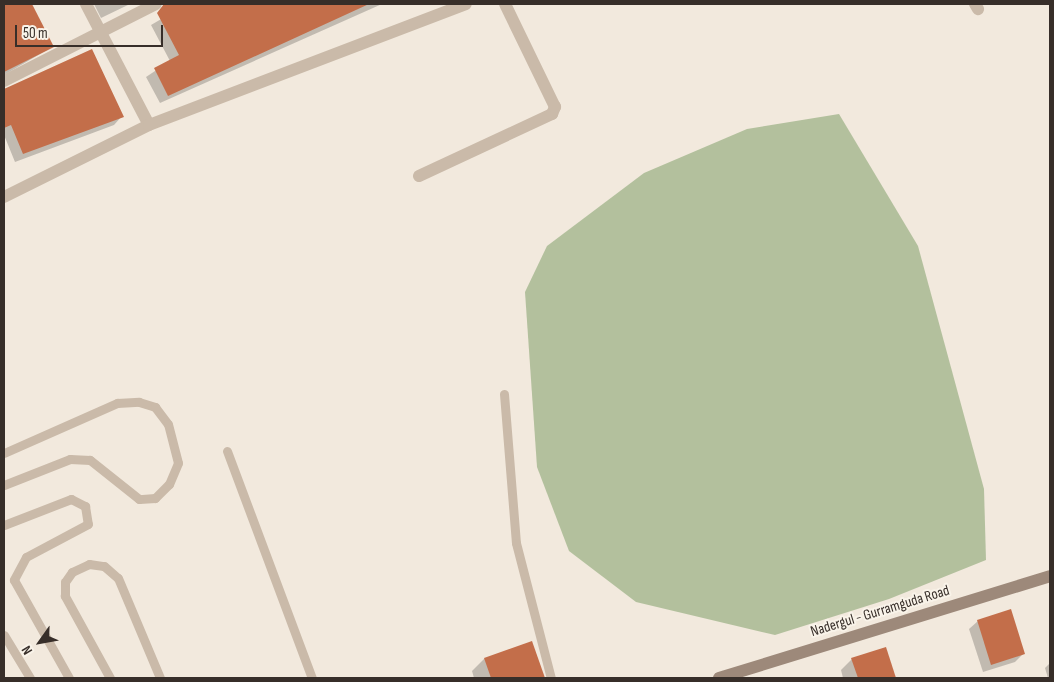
<!DOCTYPE html>
<style>
body{margin:0}
#map{position:relative;width:1054px;height:682px;overflow:hidden;background:#f2e9dd;font-family:"Sofia Sans Condensed",sans-serif}
div>[style]{position:absolute}
.green>*{inset:0;background:#b3c09d}
.shadow>*{inset:0;background:#0003}
.building>*{inset:0;background:#c36e4a}
.service>*{height:9px;margin:-4.5px;padding:0 4.5px;transform-origin:4.5px;border-radius:4.5px;background:#cabaa9}
.minor>*{height:12px;margin:-6px;padding:0 6px;transform-origin:6px;border-radius:6px;background:#cabaa9}
.secondary>*{height:12px;margin:-6px;padding:0 6px;transform-origin:6px;border-radius:6px;background:#9d897a}
span{translate:-50% -50%;white-space:nowrap;text-align:center;line-height:1.15;-webkit-text-stroke:4px #f9f3e9;paint-order:stroke}
.street-label{font-size:15px;color:#372e29}
.frame{position:absolute;inset:0;border:5px solid #372e29;pointer-events:none}
.north{position:absolute;left:15px;top:617px;width:50px;height:50px;-webkit-text-stroke:4px #f9f3e9;paint-order:stroke;rotate:238deg;font-size:14px;font-weight:700;line-height:20px;text-align:center;color:#372e29}
.north::after{content:'';display:block;margin:auto;width:18px;height:22px;background:#372e29;clip-path:polygon(50% 0,100% 100%,50% 72%,0 100%)}
.scale{position:absolute;left:15px;top:25px;width:148px;height:22px;box-sizing:border-box;border:2px solid #372e29;border-top:0;padding-left:6px;font-size:15px;line-height:18px;white-space:nowrap;color:#372e29;-webkit-text-stroke:4px #f9f3e9;paint-order:stroke}
</style>
<div id="map">
<div class="green">
<i style="clip-path:polygon(839px 114px,918px 246px,984px 489px,986px 560px,889px 599px,775px 635px,636px 602px,569px 551px,537px 467px,525px 292px,547px 246px,644px 173px,747px 129px)"></i>
</div>
<div class="shadow">
<i style="clip-path:polygon(4px 4px,29px 4px,52px 47px,4px 75px)"></i>
<i style="clip-path:polygon(94px 4px,130px 4px,101px 18px)"></i>
<i style="clip-path:polygon(187px 4px,382px 4px,160px 103px,146px 77px,170px 61px,151px 25px)"></i>
<i style="clip-path:polygon(4px 88px,8px 90px,122px 116px,114px 125px,15px 162px,4px 135px)"></i>
<i style="clip-path:polygon(978px 621px,1023px 654px,1015px 662px,983px 672px,969px 629px)"></i>
<i style="clip-path:polygon(531px 643px,543px 678px,474px 678px,472px 671px,484px 659px)"></i>
<i style="clip-path:polygon(885px 648px,895px 678px,843px 678px,841px 670px,852px 659px)"></i>
<i style="clip-path:polygon(1050px 663px,1050px 678px,1048px 678px,1045px 668px)"></i>
</div>
<div class="building">
<i style="clip-path:polygon(4px 4px,32px 4px,54px 47px,4px 72px)"></i>
<i style="clip-path:polygon(164px 4px,369px 4px,168px 96px,154px 68px,179px 55px,157px 13px)"></i>
<i style="clip-path:polygon(92px 49px,124px 117px,23px 154px,11px 125px,4px 128px,4px 89px)"></i>
<i style="clip-path:polygon(1011px 609px,1025px 654px,991px 665px,977px 620px)"></i>
<i style="clip-path:polygon(532px 641px,545px 678px,491px 678px,484px 658px)"></i>
<i style="clip-path:polygon(886px 647px,896px 678px,858px 678px,851px 658px)"></i>
</div>
<div class="service">
<i style="left:504px;top:394px;width:149px;rotate:85.4deg"></i>
<i style="left:516px;top:543px;width:139px;rotate:75.5deg"></i>
<i style="left:227px;top:451px;width:242px;rotate:69.5deg"></i>
<i style="left:4px;top:453px;width:124px;rotate:-23.9deg"></i>
<i style="left:117px;top:403px;width:22px;rotate:-3deg"></i>
<i style="left:139px;top:402px;width:17px;rotate:17deg"></i>
<i style="left:155px;top:407px;width:21px;rotate:53deg"></i>
<i style="left:168px;top:424px;width:40px;rotate:75.6deg"></i>
<i style="left:178px;top:463px;width:23px;rotate:113deg"></i>
<i style="left:169px;top:484px;width:20px;rotate:135deg"></i>
<i style="left:155px;top:498px;width:16px;rotate:176deg"></i>
<i style="left:139px;top:499px;width:63px;rotate:-141.5deg"></i>
<i style="left:90px;top:460px;width:20px;rotate:-177deg"></i>
<i style="left:70px;top:459px;width:71px;rotate:158.5deg"></i>
<i style="left:4px;top:525px;width:72px;rotate:-21.2deg"></i>
<i style="left:71px;top:499px;width:16px;rotate:27deg"></i>
<i style="left:85px;top:506px;width:18px;rotate:81deg"></i>
<i style="left:88px;top:524px;width:70px;rotate:152deg"></i>
<i style="left:26px;top:557px;width:26px;rotate:118deg"></i>
<i style="left:14px;top:580px;width:112px;rotate:60.7deg"></i>
<i style="left:4px;top:635px;width:50px;rotate:58.8deg"></i>
<i style="left:110px;top:678px;width:94px;rotate:-118.8deg"></i>
<i style="left:65px;top:596px;width:14px;rotate:-90deg"></i>
<i style="left:65px;top:582px;width:12px;rotate:-55deg"></i>
<i style="left:72px;top:572px;width:19px;rotate:-25deg"></i>
<i style="left:89px;top:564px;width:15px;rotate:8deg"></i>
<i style="left:104px;top:566px;width:18px;rotate:41deg"></i>
<i style="left:118px;top:578px;width:108px;rotate:67.2deg"></i>
</div>
<div class="minor">
<i style="left:86px;top:4px;width:136px;rotate:62.5deg"></i>
<i style="left:975px;top:4px;width:6px;rotate:59deg"></i>
<i style="left:4px;top:81px;width:170px;rotate:-26.9deg"></i>
<i style="left:419px;top:176px;width:147px;rotate:-25deg"></i>
<i style="left:552px;top:114px;width:8px;rotate:-67deg"></i>
<i style="left:555px;top:107px;width:114px;rotate:-115.9deg"></i>
<i style="left:4px;top:197px;width:162px;rotate:-26.4deg"></i>
<i style="left:149px;top:125px;width:339px;rotate:-20.9deg"></i>
</div>
<div class="secondary">
<i style="left:719px;top:678px;width:346px;rotate:-17.1deg"></i>
</div>
<div class="street-label">
<span style="left:880px;top:611px;rotate:-17deg">Nadergul - Gurramguda Road</span>
</div>
<div class="frame"></div>
<div class="north">N</div>
<div class="scale">50 m</div>
</div>
